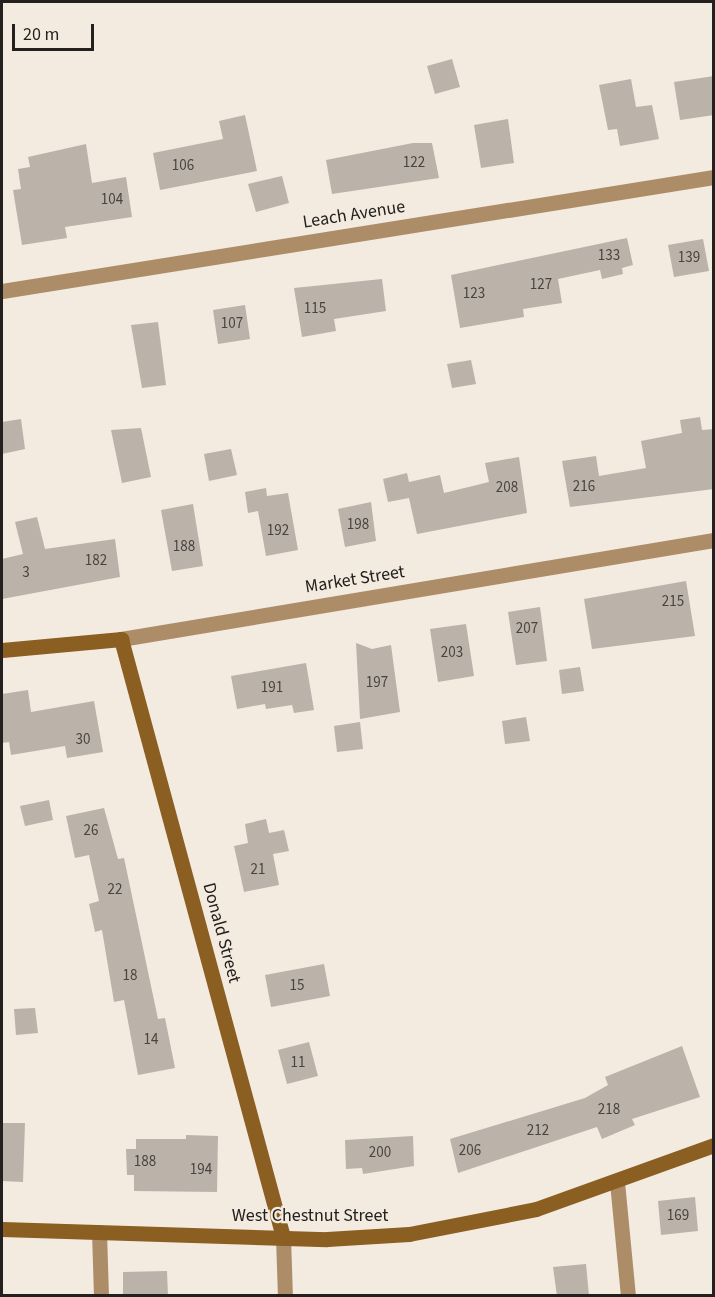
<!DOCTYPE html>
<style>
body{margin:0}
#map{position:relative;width:715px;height:1297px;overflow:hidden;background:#f3eae0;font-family:"Source Sans 3",sans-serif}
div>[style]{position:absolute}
.building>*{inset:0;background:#bbb2a9}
.minor>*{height:15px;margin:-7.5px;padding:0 7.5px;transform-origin:7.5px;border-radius:7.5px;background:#ac8d68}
.tertiary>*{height:15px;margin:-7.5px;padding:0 7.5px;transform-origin:7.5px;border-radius:7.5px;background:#ac8d68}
.secondary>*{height:15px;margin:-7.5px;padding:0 7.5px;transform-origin:7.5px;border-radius:7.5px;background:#8b5e21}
span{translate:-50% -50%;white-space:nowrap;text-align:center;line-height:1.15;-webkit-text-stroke:4.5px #f3eae0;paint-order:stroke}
.number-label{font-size:15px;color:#494440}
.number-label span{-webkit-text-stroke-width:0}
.street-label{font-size:18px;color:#23201d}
.frame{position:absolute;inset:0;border:3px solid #23201d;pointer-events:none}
.scale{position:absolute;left:12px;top:24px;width:82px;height:27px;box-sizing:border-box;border:3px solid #23201d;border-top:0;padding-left:8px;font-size:18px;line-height:21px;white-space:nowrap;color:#23201d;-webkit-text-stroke:4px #f3eae0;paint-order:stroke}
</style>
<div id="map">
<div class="building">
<i style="clip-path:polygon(452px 59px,460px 87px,435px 94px,427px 66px)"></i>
<i style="clip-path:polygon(714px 76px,714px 115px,680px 120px,674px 82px)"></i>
<i style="clip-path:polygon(631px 79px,636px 107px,652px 105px,659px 139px,620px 146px,617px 129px,608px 130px,599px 85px)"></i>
<i style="clip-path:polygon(245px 115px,257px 171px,160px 190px,153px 153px,223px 139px,219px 121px)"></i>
<i style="clip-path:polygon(508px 119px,514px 163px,481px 168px,474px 125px)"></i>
<i style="clip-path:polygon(413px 143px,432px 143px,439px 178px,332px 194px,326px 160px)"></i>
<i style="clip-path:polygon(86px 144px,92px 183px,126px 177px,132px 217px,65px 227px,67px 238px,22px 245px,13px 190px,21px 189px,18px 169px,30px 167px,28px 157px)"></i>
<i style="clip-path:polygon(282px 176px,289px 203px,256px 212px,248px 184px)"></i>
<i style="clip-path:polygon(627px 238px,633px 265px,622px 268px,623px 274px,602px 279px,600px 270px,558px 279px,562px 303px,523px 309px,524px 317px,460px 328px,451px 275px)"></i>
<i style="clip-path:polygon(703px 239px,709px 271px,674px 277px,668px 245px)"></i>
<i style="clip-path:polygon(382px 279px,386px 311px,334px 319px,336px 331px,302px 337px,294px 288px)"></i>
<i style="clip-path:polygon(245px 305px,250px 339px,218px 344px,213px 310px)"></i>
<i style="clip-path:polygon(158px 322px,166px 385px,142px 388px,131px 325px)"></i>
<i style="clip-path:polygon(471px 360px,476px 384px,452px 388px,447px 364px)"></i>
<i style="clip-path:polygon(700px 417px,702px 430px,714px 429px,714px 489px,570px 507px,562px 461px,596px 456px,599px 476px,646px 468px,641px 441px,682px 433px,680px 420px)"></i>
<i style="clip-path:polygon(21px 419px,25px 449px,2px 454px,2px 422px)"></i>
<i style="clip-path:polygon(141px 428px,151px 477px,122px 483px,111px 430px)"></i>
<i style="clip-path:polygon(231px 449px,237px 475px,209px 481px,204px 454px)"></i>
<i style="clip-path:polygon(519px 457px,527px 513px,417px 534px,409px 498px,388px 502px,383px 479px,407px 473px,409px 482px,440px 475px,444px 493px,489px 482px,485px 463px)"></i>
<i style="clip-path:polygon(266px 488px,267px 496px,288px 493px,298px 550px,266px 556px,258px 511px,248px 513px,245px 492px)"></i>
<i style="clip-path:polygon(371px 502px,376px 541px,345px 547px,338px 509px)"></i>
<i style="clip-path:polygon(193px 504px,203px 566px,172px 571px,161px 510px)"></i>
<i style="clip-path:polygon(37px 517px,45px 549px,115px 539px,120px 577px,2px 599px,2px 559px,23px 554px,15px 522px)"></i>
<i style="clip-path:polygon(686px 581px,695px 636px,592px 649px,584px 599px)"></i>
<i style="clip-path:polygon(540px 607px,547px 661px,516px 665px,508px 612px)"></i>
<i style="clip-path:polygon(466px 624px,474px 676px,438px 682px,430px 629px)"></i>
<i style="clip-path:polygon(356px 643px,372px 649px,391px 645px,400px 712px,360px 719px)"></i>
<i style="clip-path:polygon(306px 663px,314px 710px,294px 713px,292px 705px,266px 709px,265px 704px,237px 709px,231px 676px)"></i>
<i style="clip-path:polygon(580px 667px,584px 691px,562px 694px,559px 670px)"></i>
<i style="clip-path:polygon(28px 690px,31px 712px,94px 701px,103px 752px,67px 758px,65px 746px,11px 755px,9px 742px,2px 743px,2px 694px)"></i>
<i style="clip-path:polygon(526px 717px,530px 741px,505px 744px,502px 721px)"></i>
<i style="clip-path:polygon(360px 722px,363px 749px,337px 752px,334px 726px)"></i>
<i style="clip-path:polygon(49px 800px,53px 820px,25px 826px,20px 806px)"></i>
<i style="clip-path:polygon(104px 808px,118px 859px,124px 858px,158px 1019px,165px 1018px,175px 1068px,138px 1075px,124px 1000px,114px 1002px,102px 930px,95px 932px,89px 904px,99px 901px,89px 855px,75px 858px,66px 816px)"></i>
<i style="clip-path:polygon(266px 819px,269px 833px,284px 830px,289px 851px,273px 854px,279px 885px,244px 892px,234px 846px,248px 843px,245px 824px)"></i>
<i style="clip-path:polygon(324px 964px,330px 996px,271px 1007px,265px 975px)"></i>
<i style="clip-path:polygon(35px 1008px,38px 1033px,16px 1035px,14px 1009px)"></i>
<i style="clip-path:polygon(309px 1042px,318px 1076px,287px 1084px,278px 1050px)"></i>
<i style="clip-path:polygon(682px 1046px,700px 1097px,632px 1119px,635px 1125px,602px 1139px,597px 1127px,458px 1173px,450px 1139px,585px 1098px,608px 1085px,605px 1077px)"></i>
<i style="clip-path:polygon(2px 1123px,25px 1123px,23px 1182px,2px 1181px)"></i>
<i style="clip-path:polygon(186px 1135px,218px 1136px,217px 1192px,134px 1191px,134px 1175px,127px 1175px,126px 1149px,136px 1149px,136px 1139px,186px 1139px)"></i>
<i style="clip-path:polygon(413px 1136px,414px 1166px,363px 1174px,362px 1168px,346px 1169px,345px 1140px)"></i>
<i style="clip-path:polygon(695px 1197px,698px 1231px,661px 1235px,658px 1201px)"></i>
<i style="clip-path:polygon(586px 1264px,589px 1296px,557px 1296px,553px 1267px)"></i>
<i style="clip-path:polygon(167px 1271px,168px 1296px,123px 1296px,123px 1272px)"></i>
</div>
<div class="minor">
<i style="left:2px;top:291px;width:721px;rotate:-9.1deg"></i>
<i style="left:121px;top:639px;width:601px;rotate:-9.48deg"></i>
<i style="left:99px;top:1232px;width:64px;rotate:88.2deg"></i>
<i style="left:283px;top:1237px;width:59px;rotate:88.1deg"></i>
</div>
<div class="tertiary">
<i style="left:617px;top:1182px;width:115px;rotate:84.5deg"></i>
</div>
<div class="secondary">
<i style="left:2px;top:650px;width:120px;rotate:-5.3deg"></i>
<i style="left:121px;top:639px;width:620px;rotate:74.84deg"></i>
<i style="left:2px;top:1229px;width:325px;rotate:1.8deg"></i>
<i style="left:327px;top:1239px;width:82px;rotate:-3.5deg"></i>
<i style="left:409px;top:1234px;width:129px;rotate:-11.1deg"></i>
<i style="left:536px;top:1209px;width:189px;rotate:-19.8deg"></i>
</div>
<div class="number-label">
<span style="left:414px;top:163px">122</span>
<span style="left:183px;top:166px">106</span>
<span style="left:112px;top:200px">104</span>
<span style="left:609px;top:256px">133</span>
<span style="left:689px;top:258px">139</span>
<span style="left:541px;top:285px">127</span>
<span style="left:474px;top:294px">123</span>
<span style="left:315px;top:309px">115</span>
<span style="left:232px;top:324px">107</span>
<span style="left:584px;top:487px">216</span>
<span style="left:507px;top:488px">208</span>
<span style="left:358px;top:525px">198</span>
<span style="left:278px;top:531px">192</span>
<span style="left:184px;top:547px">188</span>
<span style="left:96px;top:561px">182</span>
<span style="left:26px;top:573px">3</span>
<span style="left:673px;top:602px">215</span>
<span style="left:527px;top:629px">207</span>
<span style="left:452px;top:653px">203</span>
<span style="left:377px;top:683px">197</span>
<span style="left:272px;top:688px">191</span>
<span style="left:83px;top:740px">30</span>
<span style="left:91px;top:831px">26</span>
<span style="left:258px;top:870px">21</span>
<span style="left:115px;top:890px">22</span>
<span style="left:130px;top:976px">18</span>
<span style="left:297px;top:986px">15</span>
<span style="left:151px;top:1040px">14</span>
<span style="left:298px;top:1063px">11</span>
<span style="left:609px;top:1110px">218</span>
<span style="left:538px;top:1131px">212</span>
<span style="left:470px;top:1151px">206</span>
<span style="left:380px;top:1153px">200</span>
<span style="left:145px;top:1162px">188</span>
<span style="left:201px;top:1170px">194</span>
<span style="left:678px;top:1216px">169</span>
</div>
<div class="street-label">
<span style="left:354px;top:215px;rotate:-9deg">Leach Avenue</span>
<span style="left:355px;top:580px;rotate:-9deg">Market Street</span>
<span style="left:221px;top:933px;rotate:75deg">Donald Street</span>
<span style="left:310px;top:1216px">West Chestnut Street</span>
</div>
<div class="frame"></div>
<div class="scale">20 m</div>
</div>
